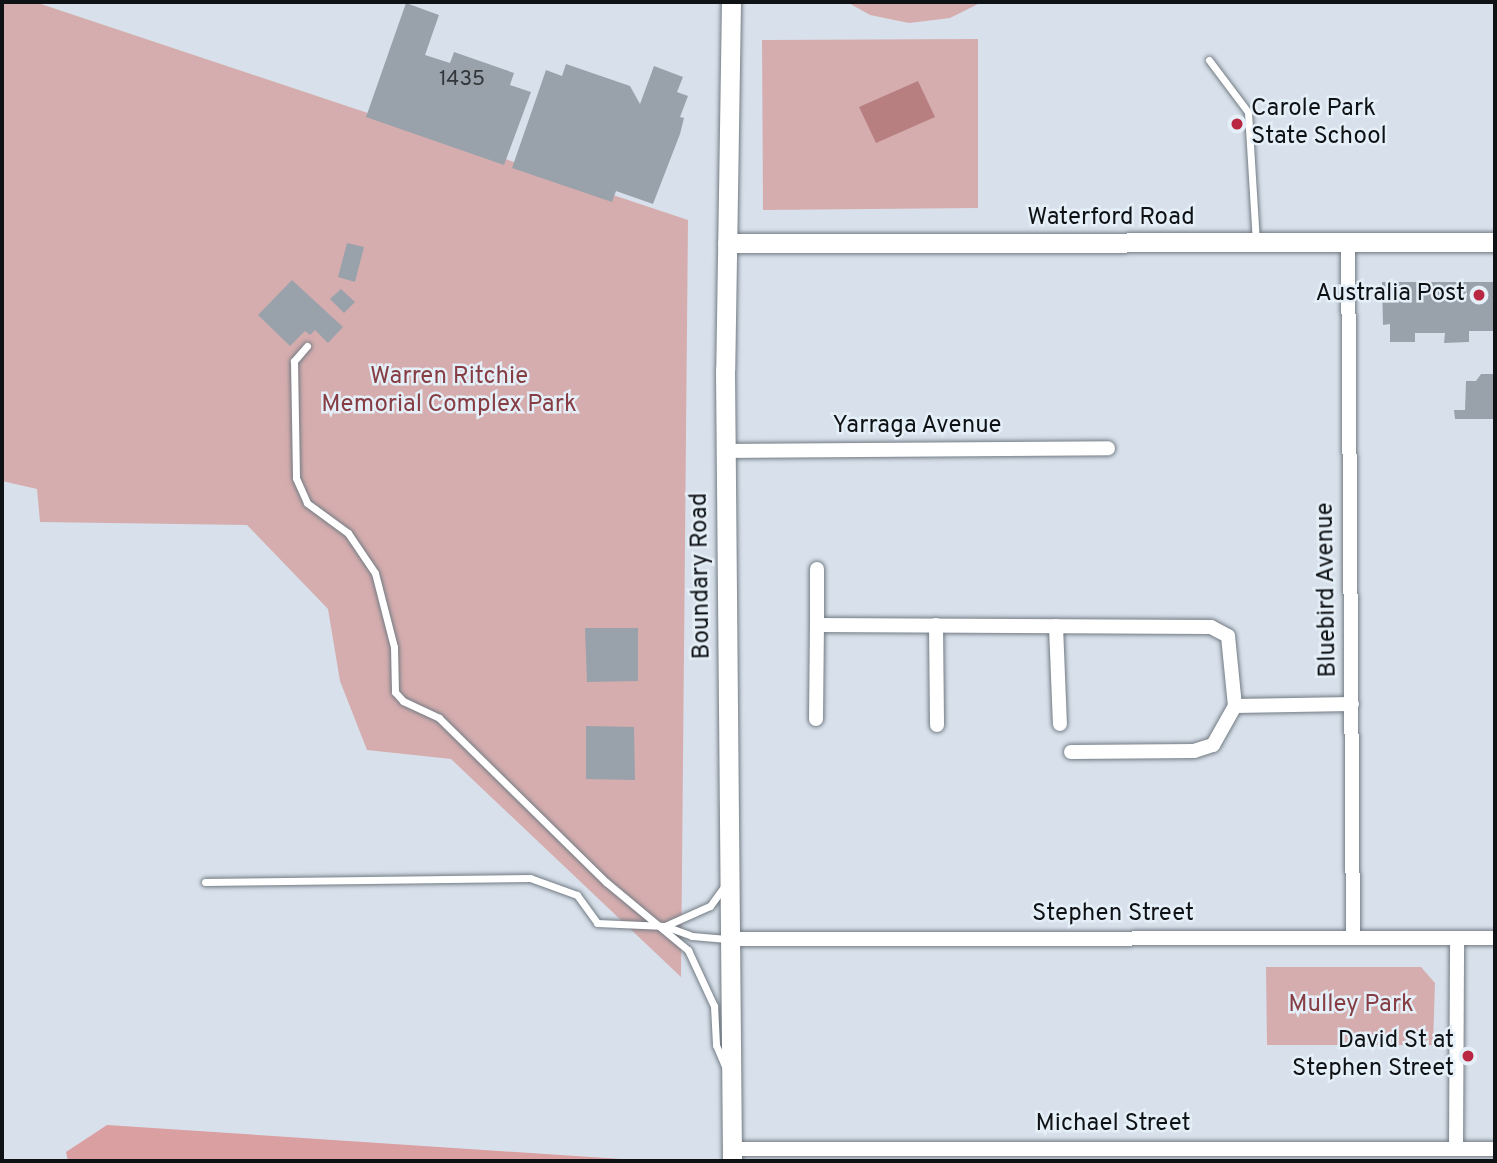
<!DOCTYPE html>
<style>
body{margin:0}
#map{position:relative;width:1497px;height:1163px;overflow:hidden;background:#d8e1eb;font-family:Overpass,sans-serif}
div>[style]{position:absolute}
.green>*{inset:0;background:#d5adae}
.forest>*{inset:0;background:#da9fa1}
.water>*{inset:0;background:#b87f81}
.building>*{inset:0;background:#99a2ab}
.roads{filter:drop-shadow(0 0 2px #727b83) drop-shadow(0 0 2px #727b83)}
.lane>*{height:7px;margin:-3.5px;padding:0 3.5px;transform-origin:3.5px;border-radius:3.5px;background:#fff}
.street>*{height:14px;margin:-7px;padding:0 7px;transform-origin:7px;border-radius:7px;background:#fff}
.secondary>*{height:19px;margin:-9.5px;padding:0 9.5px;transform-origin:9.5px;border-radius:9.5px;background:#fff}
.dots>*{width:19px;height:19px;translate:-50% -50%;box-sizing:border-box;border:4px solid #e5eff8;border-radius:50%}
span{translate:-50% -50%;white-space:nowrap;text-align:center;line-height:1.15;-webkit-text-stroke:5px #e5eff8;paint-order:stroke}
.number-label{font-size:21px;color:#32363a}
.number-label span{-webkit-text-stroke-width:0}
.poi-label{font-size:24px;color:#0f1215}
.left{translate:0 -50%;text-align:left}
.right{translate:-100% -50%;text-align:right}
.street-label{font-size:24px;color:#0f1215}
.park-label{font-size:24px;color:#863d43}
.frame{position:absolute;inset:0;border:4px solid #0f1215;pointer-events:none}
</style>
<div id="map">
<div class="green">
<i style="clip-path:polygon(2px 2px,35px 2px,688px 220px,681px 977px,451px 759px,367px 750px,340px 681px,328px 609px,247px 525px,40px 522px,37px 489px,2px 481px)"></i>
<i style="clip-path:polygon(847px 2px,982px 2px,950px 18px,909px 23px,870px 15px)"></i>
<i style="clip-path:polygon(978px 39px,978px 208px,763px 210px,762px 40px)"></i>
<i style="clip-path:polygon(1266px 967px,1421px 967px,1435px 983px,1433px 1045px,1267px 1045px)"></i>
</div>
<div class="forest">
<i style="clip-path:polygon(107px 1125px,651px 1161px,68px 1161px,66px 1152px)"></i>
</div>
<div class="water">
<i style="clip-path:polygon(918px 81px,935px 117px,876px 143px,859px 107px)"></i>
</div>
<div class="building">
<i style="clip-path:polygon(406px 3px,439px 15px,425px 55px,450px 63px,454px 52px,514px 73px,510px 85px,531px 92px,504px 165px,366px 117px)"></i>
<i style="clip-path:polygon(566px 64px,630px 86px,640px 104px,654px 66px,683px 77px,677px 92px,688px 96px,680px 117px,684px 118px,680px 134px,653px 204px,616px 191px,612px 202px,512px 168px,546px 70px,562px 76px)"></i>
<i style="clip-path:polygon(347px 243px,364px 247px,355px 282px,338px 277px)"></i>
<i style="clip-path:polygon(292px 280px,343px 327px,328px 343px,315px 330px,310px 335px,305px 331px,290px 346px,258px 315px)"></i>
<i style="clip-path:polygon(1382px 282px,1495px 282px,1495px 331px,1469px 331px,1469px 342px,1444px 343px,1445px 333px,1415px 333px,1415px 342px,1390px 342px,1390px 324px,1383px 325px)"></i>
<i style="clip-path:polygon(341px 289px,355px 302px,344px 313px,330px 299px)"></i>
<i style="clip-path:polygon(1481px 374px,1495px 374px,1495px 419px,1455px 419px,1454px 410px,1465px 410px,1466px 381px,1476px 381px)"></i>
<i style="clip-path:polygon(585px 628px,638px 628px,638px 681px,587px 682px)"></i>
<i style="clip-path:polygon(586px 726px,634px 727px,635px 780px,586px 779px)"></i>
</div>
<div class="roads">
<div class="lane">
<i style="left:1209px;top:60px;width:65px;rotate:53.1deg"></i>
<i style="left:1248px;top:112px;width:130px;rotate:86.5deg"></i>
<i style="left:307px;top:346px;width:20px;rotate:131deg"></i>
<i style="left:294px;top:361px;width:117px;rotate:89deg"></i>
<i style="left:296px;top:478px;width:27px;rotate:66deg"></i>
<i style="left:307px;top:503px;width:51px;rotate:36.2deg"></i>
<i style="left:348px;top:533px;width:48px;rotate:56deg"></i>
<i style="left:375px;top:573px;width:76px;rotate:75.6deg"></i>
<i style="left:394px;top:647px;width:45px;rotate:88.7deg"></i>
<i style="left:395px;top:692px;width:12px;rotate:48deg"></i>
<i style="left:403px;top:701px;width:40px;rotate:25deg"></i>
<i style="left:439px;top:718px;width:234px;rotate:44.5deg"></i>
<i style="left:606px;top:882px;width:107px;rotate:39.7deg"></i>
<i style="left:688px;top:950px;width:62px;rotate:65.1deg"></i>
<i style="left:714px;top:1006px;width:39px;rotate:87deg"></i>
<i style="left:716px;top:1045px;width:23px;rotate:67deg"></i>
<i style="left:205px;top:882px;width:325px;rotate:-0.7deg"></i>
<i style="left:530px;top:878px;width:50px;rotate:19.9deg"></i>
<i style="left:577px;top:895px;width:34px;rotate:54deg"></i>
<i style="left:597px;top:923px;width:68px;rotate:2.5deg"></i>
<i style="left:665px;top:926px;width:29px;rotate:20deg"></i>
<i style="left:692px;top:936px;width:38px;rotate:5deg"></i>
<i style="left:665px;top:926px;width:49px;rotate:-24deg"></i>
<i style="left:710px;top:906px;width:24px;rotate:-54deg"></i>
</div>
<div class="street">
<i style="left:1348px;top:242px;width:695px;rotate:89.59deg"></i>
<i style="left:726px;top:451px;width:382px;rotate:-0.4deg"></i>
<i style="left:817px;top:625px;width:56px;rotate:-90deg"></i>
<i style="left:936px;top:625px;width:100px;rotate:89.4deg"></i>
<i style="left:1056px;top:626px;width:98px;rotate:87.7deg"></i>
<i style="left:816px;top:719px;width:94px;rotate:-89.4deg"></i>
<i style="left:817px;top:625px;width:394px;rotate:0.3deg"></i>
<i style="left:1211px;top:627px;width:19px;rotate:28deg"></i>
<i style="left:1228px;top:636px;width:70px;rotate:84.3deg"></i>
<i style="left:1235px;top:706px;width:117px;rotate:-1deg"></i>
<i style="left:1071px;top:752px;width:123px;rotate:-0.5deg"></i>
<i style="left:1194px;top:751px;width:20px;rotate:-18deg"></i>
<i style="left:1213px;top:745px;width:45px;rotate:-60.6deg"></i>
<i style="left:730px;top:939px;width:765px;rotate:-0.07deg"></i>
<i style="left:730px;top:1149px;width:765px"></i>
<i style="left:1456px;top:1149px;width:211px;rotate:-89.7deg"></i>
</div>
<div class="secondary">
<i style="left:731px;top:2px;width:368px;rotate:90.9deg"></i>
<i style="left:725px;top:370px;width:791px;rotate:89.49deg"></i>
<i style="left:727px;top:243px;width:768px;rotate:-0.07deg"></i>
</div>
</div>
<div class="dots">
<i style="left:1237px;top:124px;background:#b92742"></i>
<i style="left:1479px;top:295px;background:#b92742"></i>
<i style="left:1468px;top:1056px;background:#b92742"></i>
</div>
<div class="number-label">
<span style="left:462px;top:80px">1435</span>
</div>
<div class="poi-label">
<span class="left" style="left:1251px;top:124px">Carole Park<br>State School</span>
<span class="right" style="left:1465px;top:295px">Australia Post</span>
<span class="right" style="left:1454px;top:1056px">David St at<br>Stephen Street</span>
</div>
<div class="street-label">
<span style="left:1111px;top:219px">Waterford Road</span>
<span style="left:917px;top:427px">Yarraga Avenue</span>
<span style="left:702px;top:576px;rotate:-91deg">Boundary Road</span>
<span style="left:1328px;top:590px;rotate:-91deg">Bluebird Avenue</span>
<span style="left:1113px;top:915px">Stephen Street</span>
<span style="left:1113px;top:1125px">Michael Street</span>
</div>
<div class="park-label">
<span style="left:449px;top:392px">Warren Ritchie<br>Memorial Complex Park</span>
<span style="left:1351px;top:1006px">Mulley Park</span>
</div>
<div class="frame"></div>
</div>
